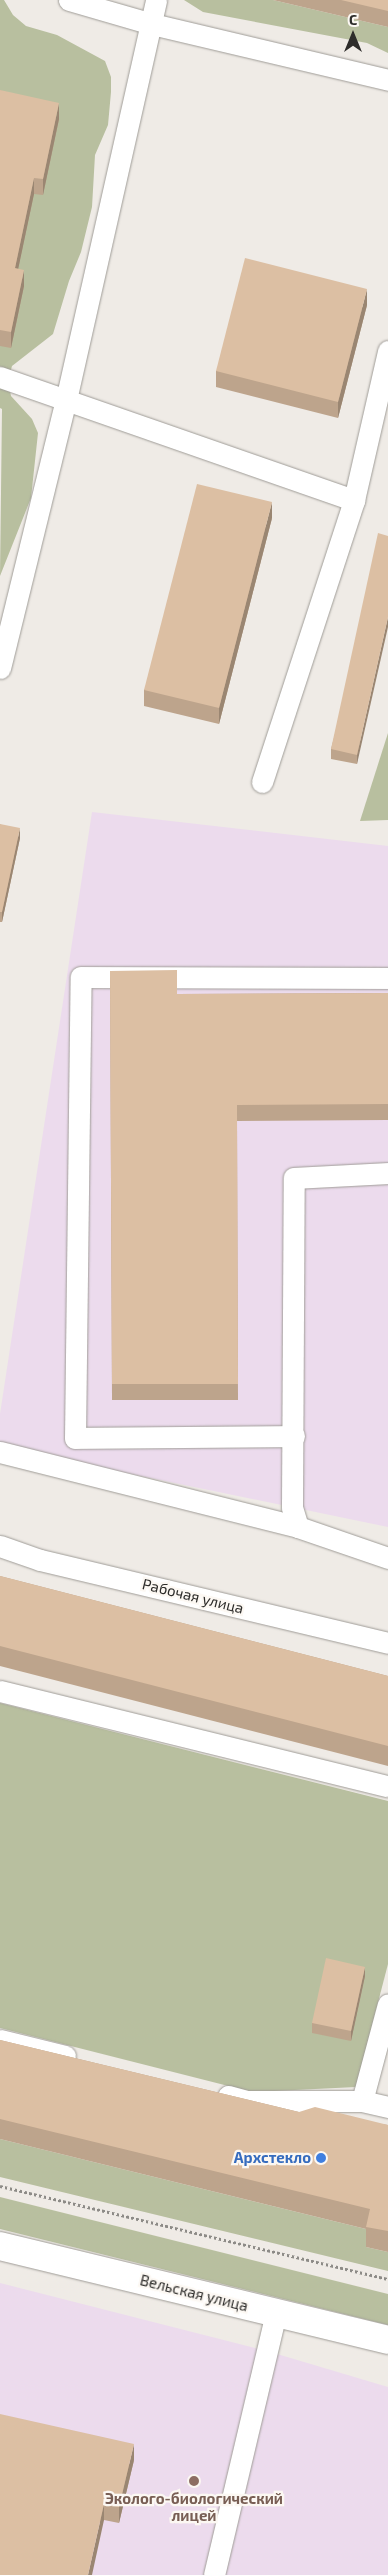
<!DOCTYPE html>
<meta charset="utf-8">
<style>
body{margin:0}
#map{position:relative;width:388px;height:2575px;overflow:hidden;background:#efebe6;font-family:"Exo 2",sans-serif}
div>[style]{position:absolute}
.education>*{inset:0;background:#ecdbed}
.green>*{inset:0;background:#b8bf9f}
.path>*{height:3px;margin-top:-1.5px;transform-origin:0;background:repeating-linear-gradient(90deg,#8d8b87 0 2.5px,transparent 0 5px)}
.roads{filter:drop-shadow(0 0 1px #9f9c97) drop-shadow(0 0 1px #9f9c97)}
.lane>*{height:21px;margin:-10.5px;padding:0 10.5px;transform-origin:10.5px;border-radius:10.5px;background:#fff}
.street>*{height:28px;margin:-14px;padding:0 14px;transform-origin:14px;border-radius:14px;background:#fff}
.wall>*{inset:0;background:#bda48c}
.shaded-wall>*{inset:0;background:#9a8672}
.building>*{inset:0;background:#dcbfa3}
.dots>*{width:14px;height:14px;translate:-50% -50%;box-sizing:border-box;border:2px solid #fcf8f3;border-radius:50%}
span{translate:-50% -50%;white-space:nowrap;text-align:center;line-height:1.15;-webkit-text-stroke:4.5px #fcf8f3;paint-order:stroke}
.street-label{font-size:15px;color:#2d2c2a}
.shop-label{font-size:15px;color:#366cbe;font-weight:700}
.right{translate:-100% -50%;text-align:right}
.education-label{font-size:15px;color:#785e54;font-weight:700}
.north{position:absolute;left:328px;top:10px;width:50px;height:50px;-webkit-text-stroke:4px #fcf8f3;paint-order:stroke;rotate:0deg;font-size:14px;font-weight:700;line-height:20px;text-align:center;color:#2d2c2a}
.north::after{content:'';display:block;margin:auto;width:18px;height:22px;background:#2d2c2a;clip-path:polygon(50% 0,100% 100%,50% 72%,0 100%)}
</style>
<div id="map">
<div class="education">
<i style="clip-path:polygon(92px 812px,388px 846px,388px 1527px,0 1447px,0 1414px)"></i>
<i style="clip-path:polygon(0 2283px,267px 2351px,388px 2387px,388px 2575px,0 2575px)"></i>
</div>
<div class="green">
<i style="clip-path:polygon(0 0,4px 0,13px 15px,26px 26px,57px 35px,105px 61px,111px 77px,111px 92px,108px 125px,95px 155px,92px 207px,81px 252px,69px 281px,53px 334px,12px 366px,8px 381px,11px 396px,32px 419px,38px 433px,31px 498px,0 576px,2px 409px,0 408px)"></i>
<i style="clip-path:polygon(184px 0,273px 0,388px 27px,388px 53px,367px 43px,203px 12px)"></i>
<i style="clip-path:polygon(388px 733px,388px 820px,360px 821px)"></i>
<i style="clip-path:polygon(0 1703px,388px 1801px,388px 1964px,356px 2087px,252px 2092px,0 2028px)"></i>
<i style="clip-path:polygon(0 2139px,370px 2230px,366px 2247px,388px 2252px,388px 2271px,0 2177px)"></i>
<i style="clip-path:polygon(0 2197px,388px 2294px,388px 2325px,0 2229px)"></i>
</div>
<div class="path">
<i style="left:0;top:2186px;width:399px;rotate:13.5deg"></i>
</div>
<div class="roads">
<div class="lane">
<i style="left:69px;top:0;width:86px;rotate:16.1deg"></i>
<i style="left:152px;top:24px;width:243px;rotate:13.3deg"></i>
<i style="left:0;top:377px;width:375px;rotate:19.2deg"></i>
<i style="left:0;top:668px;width:276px;rotate:-76.2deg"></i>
<i style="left:66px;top:400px;width:410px;rotate:-77.3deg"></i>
<i style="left:262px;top:782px;width:297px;rotate:-71.9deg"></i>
<i style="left:354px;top:500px;width:153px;rotate:-77.1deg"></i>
<i style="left:294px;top:1436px;width:219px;rotate:179.5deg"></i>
<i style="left:75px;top:1438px;width:461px;rotate:-89.3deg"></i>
<i style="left:81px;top:977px;width:307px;rotate:0.2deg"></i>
<i style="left:0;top:1452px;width:307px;rotate:14.1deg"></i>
<i style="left:298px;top:1527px;width:95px;rotate:19deg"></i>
<i style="left:298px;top:1527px;width:21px;rotate:-107deg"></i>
<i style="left:292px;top:1507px;width:329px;rotate:-89.7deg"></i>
<i style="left:294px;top:1178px;width:94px;rotate:-3deg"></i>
<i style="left:0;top:1546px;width:42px;rotate:19.3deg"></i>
<i style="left:40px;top:1560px;width:358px;rotate:13.4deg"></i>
<i style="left:0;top:1691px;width:399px;rotate:13.8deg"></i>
<i style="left:0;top:2040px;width:67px;rotate:13.8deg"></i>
<i style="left:228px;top:2096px;width:20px;rotate:15deg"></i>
<i style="left:247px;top:2101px;width:115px"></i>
<i style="left:362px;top:2101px;width:100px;rotate:-75deg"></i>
<i style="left:362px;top:2101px;width:27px;rotate:13deg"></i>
<i style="left:214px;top:2575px;width:269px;rotate:-76.7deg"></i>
</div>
<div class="street">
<i style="left:0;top:2246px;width:399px;rotate:13.6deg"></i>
</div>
</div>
<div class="wall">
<i style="clip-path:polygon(273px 0,388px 0,388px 27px)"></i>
<i style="clip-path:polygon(0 90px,59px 119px,43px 195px,34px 194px,18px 269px,24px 286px,11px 348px,0 346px)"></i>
<i style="clip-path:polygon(367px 305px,338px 418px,216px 387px,216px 371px)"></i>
<i style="clip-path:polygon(272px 518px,219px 724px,144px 706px,144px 690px)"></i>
<i style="clip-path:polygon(388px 536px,357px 764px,331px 759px,331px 749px)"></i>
<i style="clip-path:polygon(0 824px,20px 838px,2px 922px,0 922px)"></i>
<i style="clip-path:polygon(110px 971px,177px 994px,388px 993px,388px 1120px,237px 1121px,238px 1400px,112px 1400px)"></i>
<i style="clip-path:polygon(0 1576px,388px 1676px,388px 1766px,0 1666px)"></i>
<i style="clip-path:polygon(365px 1976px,351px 2041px,312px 2033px,312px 2023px)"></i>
<i style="clip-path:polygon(0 2040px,299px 2112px,388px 2125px,388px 2252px,366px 2247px,366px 2229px,0 2139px)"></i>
<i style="clip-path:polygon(134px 2460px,119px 2523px,104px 2520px,0 2575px)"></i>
</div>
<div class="shaded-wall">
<i style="clip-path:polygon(59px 103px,59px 119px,43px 195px,43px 179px)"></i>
<i style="clip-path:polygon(34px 178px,34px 194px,15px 284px,15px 268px)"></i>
<i style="clip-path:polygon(24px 270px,24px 286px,11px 348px,11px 332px)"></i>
<i style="clip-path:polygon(367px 289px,367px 305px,338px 418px,338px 402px)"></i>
<i style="clip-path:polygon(272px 502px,272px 518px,219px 724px,219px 708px)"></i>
<i style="clip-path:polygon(388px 617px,388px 627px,357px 764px,357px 755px)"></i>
<i style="clip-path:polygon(20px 828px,20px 838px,2px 922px,2px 912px)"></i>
<i style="clip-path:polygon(365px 1967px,365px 1976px,351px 2041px,351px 2031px)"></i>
<i style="clip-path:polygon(134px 2444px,134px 2460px,119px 2523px,119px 2507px)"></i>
<i style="clip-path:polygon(104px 2504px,104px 2520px,92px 2575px,88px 2575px)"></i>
</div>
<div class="building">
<i style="clip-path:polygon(341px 0,388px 0,388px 11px)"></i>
<i style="clip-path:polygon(0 90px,59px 103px,43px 179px,34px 178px,15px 268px,24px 270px,11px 332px,0 330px)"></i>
<i style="clip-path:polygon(245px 258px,367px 289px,338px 402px,216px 371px)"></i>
<i style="clip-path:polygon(197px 484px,272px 502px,219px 708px,144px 690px)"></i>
<i style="clip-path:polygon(378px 533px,388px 536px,388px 617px,357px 755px,331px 749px)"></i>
<i style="clip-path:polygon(0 824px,20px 828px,2px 912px,0 912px)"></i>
<i style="clip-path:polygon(177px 970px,177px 994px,388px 993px,388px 1104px,237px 1105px,238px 1384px,112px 1384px,110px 971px)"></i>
<i style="clip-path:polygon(0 1576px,388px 1676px,388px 1746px,0 1646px)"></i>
<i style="clip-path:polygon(326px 1958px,365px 1967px,351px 2031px,312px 2023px)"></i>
<i style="clip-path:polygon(0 2040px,299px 2112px,315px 2107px,388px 2125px,388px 2231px,366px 2227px,370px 2209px,0 2119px)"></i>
<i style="clip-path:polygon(0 2414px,134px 2444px,119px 2507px,104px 2504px,88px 2575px,0 2575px)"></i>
</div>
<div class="dots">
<i style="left:321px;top:2158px;background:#3f7fe0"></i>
<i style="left:194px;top:2481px;background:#8d6e63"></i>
</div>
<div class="street-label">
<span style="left:193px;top:1596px;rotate:14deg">Рабочая улица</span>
<span style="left:194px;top:2293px;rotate:14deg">Вельская улица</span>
</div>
<div class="shop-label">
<span class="right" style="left:311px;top:2158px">Архстекло</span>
</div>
<div class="education-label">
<span style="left:194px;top:2507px">Эколого-биологический<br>лицей</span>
</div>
<div class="north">С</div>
</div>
